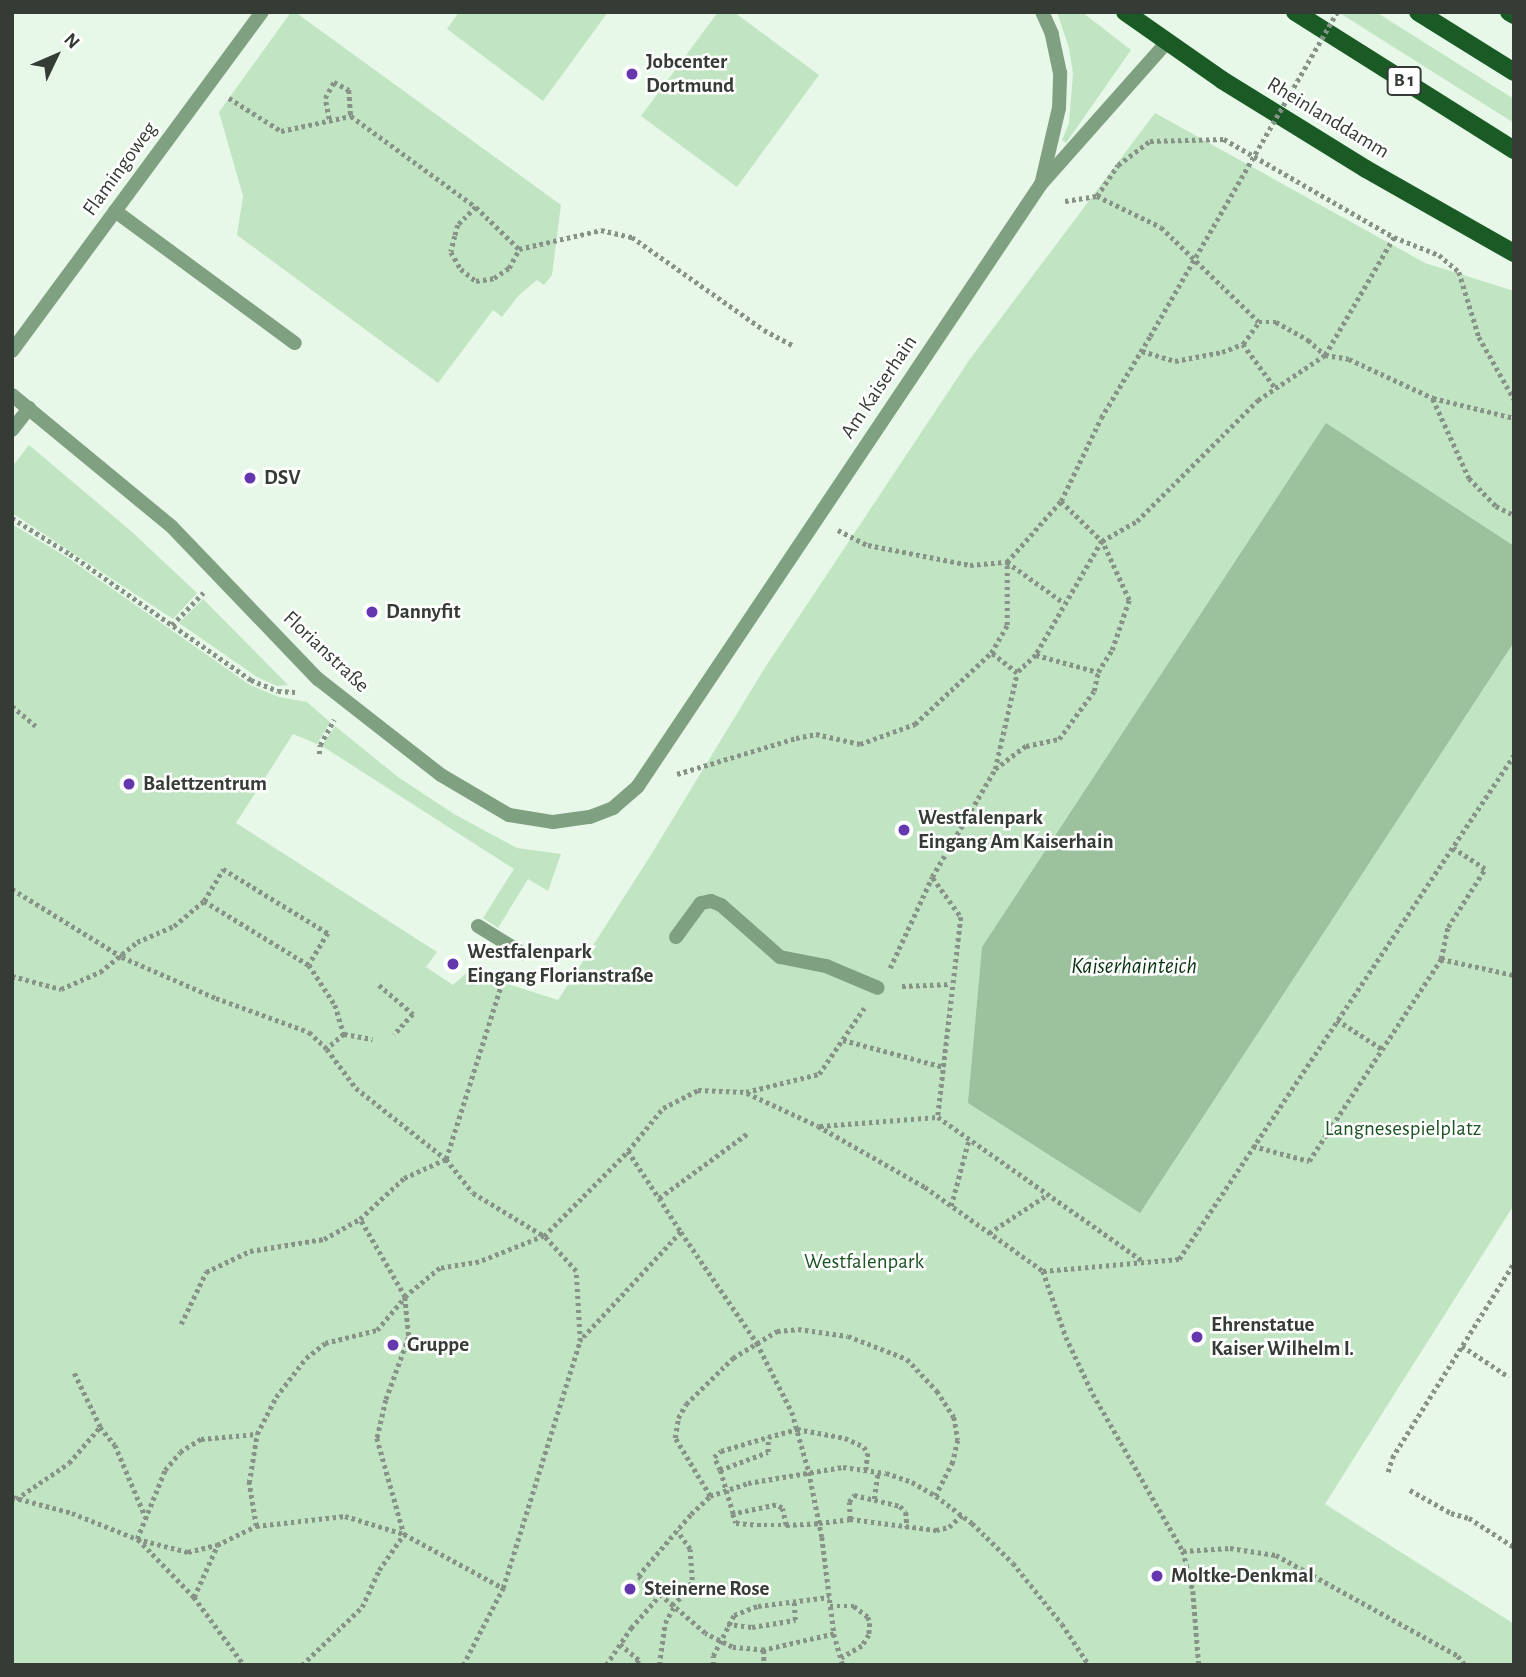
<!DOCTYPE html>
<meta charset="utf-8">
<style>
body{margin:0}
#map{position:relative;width:1526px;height:1677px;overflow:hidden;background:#e7f8e8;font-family:"Alegreya Sans",sans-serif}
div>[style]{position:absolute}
.green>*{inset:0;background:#c1e5c2}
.water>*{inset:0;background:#9bc29d}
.path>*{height:4.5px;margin-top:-2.25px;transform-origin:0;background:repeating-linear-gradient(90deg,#889388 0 3.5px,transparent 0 7px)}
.service>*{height:14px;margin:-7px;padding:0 7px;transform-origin:7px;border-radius:7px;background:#80a082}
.minor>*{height:14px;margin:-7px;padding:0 7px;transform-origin:7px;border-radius:7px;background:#80a082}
.tertiary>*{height:14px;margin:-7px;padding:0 7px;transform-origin:7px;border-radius:7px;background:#80a082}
.primary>*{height:18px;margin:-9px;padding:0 9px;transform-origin:9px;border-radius:9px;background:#1a5b25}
.path-bridge>*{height:4.5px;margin-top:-2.25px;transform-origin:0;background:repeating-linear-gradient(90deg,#889388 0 3.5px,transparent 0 7px)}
.dots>*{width:19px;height:19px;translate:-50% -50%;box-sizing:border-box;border:4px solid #fff;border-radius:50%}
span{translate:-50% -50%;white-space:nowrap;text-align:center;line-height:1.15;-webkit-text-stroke:5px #fff;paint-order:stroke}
.shield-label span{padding:2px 5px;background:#fff;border:2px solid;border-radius:5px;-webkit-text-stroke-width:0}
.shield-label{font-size:19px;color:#353c35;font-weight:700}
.poi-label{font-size:21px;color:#353c35;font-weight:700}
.left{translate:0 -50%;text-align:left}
.street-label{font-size:21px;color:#353c35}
.park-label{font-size:21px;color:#1c5424}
.water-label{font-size:23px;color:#093411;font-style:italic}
.frame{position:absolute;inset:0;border:14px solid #353c35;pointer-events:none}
.north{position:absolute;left:21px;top:21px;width:70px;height:70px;-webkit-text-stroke:5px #fff;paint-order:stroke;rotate:46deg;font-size:19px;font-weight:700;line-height:28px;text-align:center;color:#353c35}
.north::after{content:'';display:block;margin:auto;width:24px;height:32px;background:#353c35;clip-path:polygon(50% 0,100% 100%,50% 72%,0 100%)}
</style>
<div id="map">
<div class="green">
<i style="clip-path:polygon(291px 12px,295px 12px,561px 205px,552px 275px,544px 285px,537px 280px,518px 296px,502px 317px,493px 310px,438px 383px,237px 235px,243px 196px,219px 112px)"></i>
<i style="clip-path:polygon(459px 12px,608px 12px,543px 101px,447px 29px)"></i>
<i style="clip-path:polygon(718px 12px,734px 12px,819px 75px,737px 187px,641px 116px)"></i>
<i style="clip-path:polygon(1057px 12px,1082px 12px,1131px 50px,1066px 143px,1062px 140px,1069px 123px,1073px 73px,1069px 48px)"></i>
<i style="clip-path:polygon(1338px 12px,1376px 12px,1514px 99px,1514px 123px)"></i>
<i style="clip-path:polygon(1155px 113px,1425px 263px,1514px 291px,1514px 1205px,1325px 1504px,1514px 1624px,1514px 1665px,12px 1665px,12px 524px,68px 558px,250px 685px,279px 697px,307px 702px,330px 722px,317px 744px,293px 734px,236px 823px,437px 952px,426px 967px,453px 985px,472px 968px,502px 982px,558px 1000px,649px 858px,766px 666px,970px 359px)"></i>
<i style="clip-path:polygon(29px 445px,131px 531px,197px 593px,173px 619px,12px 513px,12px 467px)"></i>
<i style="clip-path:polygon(203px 599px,288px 685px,277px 686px,257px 677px,179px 623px)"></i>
<i style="clip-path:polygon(335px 726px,398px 777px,454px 814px,517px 848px,561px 854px,548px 891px,528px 879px,498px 928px,483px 918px,514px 869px,322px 746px)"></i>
</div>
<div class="water">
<i style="clip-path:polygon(1326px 423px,1514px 546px,1514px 642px,1140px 1213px,968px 1103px,982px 947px)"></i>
</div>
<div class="path">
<i style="left:229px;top:98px;width:62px;rotate:32.4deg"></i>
<i style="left:281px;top:131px;width:72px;rotate:-12.1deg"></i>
<i style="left:351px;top:116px;width:155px;rotate:36.1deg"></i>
<i style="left:476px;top:207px;width:60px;rotate:44.3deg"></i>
<i style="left:519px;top:249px;width:84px;rotate:-13deg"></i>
<i style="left:601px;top:230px;width:32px;rotate:13deg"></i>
<i style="left:632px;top:237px;width:161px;rotate:35.2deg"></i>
<i style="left:764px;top:330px;width:32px;rotate:28deg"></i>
<i style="left:329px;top:119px;width:21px;rotate:-101deg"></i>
<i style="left:325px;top:98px;width:18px;rotate:-61deg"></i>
<i style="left:334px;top:82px;width:17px;rotate:28deg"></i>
<i style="left:349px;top:90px;width:26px;rotate:86deg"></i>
<i style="left:1097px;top:196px;width:37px;rotate:-56deg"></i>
<i style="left:1118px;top:165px;width:40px;rotate:-37deg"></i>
<i style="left:1150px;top:141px;width:74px;rotate:-1.5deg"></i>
<i style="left:1224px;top:139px;width:196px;rotate:30deg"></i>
<i style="left:1394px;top:237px;width:48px;rotate:21.8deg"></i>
<i style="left:1439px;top:255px;width:26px;rotate:40deg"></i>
<i style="left:1459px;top:272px;width:68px;rotate:72.9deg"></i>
<i style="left:1479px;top:337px;width:71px;rotate:60.6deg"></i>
<i style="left:1065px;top:201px;width:32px;rotate:-9deg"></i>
<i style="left:1097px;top:196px;width:71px;rotate:25.8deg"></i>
<i style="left:1161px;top:227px;width:136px;rotate:44.1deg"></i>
<i style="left:1259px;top:322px;width:17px"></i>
<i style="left:1276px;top:322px;width:37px;rotate:29deg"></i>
<i style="left:1308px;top:340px;width:23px;rotate:41deg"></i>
<i style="left:1325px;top:355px;width:24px;rotate:9deg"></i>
<i style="left:1349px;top:359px;width:93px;rotate:24.9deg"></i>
<i style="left:1433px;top:398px;width:83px;rotate:13.9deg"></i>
<i style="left:476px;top:207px;width:25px;rotate:135deg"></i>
<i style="left:458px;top:225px;width:11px;rotate:105deg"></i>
<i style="left:455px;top:236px;width:16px;rotate:104deg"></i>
<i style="left:451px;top:252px;width:20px;rotate:60deg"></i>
<i style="left:461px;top:269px;width:19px;rotate:39deg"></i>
<i style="left:476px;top:281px;width:18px;rotate:-9deg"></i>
<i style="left:494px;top:278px;width:18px;rotate:-34deg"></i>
<i style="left:509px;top:268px;width:21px;rotate:-62deg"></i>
<i style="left:1243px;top:344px;width:56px;rotate:53.7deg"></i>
<i style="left:1142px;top:351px;width:34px;rotate:17deg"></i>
<i style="left:1175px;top:361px;width:48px;rotate:-10.8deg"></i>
<i style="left:1222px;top:352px;width:22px;rotate:-21deg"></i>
<i style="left:1243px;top:344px;width:27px;rotate:-54deg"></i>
<i style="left:1433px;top:399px;width:87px;rotate:65.5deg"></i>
<i style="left:1469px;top:478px;width:39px;rotate:46deg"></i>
<i style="left:1496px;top:506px;width:20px;rotate:27deg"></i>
<i style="left:1061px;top:501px;width:57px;rotate:44.3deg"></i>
<i style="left:1102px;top:541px;width:40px;rotate:-29.7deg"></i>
<i style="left:1137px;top:521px;width:171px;rotate:-45deg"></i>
<i style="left:1258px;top:400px;width:81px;rotate:-33.9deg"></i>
<i style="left:1325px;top:355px;width:137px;rotate:-59.7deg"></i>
<i style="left:12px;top:518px;width:68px;rotate:31.8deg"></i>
<i style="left:70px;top:554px;width:221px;rotate:34.8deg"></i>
<i style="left:251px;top:680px;width:29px;rotate:22deg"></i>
<i style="left:278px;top:691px;width:17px;rotate:3deg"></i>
<i style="left:838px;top:530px;width:34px;rotate:27deg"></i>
<i style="left:868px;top:545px;width:104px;rotate:11.1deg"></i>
<i style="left:970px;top:565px;width:37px;rotate:-5deg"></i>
<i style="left:1007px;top:562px;width:70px;rotate:35.7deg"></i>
<i style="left:172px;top:625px;width:45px;rotate:-45.9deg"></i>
<i style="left:1036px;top:655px;width:64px;rotate:15.3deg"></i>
<i style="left:12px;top:706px;width:31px;rotate:40deg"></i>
<i style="left:319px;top:754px;width:9px;rotate:-84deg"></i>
<i style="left:320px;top:745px;width:29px;rotate:-61deg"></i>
<i style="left:995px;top:769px;width:39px;rotate:-37deg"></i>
<i style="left:1026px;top:746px;width:34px;rotate:-12deg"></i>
<i style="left:1059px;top:739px;width:59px;rotate:-53.9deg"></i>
<i style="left:1094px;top:691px;width:19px;rotate:-78deg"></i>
<i style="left:1098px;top:672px;width:26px;rotate:-58deg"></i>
<i style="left:1112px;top:650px;width:53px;rotate:-71.2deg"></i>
<i style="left:1129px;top:600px;width:65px;rotate:-114.6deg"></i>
<i style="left:1102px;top:541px;width:132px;rotate:120.1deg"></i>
<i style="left:1036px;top:655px;width:26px;rotate:137deg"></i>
<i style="left:677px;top:774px;width:124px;rotate:-16.8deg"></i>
<i style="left:796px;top:738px;width:20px;rotate:-11deg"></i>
<i style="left:816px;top:734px;width:45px;rotate:12.8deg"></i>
<i style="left:860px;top:744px;width:59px;rotate:-20deg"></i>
<i style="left:915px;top:724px;width:104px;rotate:-43.1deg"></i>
<i style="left:991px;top:653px;width:32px;rotate:-60deg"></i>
<i style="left:1007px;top:625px;width:63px;rotate:-90deg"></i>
<i style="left:1007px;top:562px;width:81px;rotate:-48.5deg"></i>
<i style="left:1061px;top:501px;width:92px;rotate:-64.3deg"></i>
<i style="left:1101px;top:418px;width:96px;rotate:-59.1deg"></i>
<i style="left:933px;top:878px;width:48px;rotate:54.3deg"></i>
<i style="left:961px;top:917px;width:201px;rotate:96.6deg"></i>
<i style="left:938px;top:1117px;width:252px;rotate:35.1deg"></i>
<i style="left:12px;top:889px;width:129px;rotate:31.7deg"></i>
<i style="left:122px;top:957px;width:103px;rotate:23.6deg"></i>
<i style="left:216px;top:998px;width:99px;rotate:20.1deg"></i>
<i style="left:309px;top:1032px;width:25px;rotate:43deg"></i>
<i style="left:327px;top:1049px;width:49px;rotate:53.4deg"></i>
<i style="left:356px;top:1088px;width:115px;rotate:38.3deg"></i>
<i style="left:446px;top:1159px;width:186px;rotate:-72.4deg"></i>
<i style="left:204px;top:901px;width:37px;rotate:-59deg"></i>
<i style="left:223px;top:869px;width:123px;rotate:31.4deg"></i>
<i style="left:328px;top:933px;width:37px;rotate:121deg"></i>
<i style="left:1441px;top:959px;width:33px;rotate:-78deg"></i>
<i style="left:1448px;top:927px;width:69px;rotate:-57.5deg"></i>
<i style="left:1485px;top:869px;width:38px;rotate:-147deg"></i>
<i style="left:890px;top:968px;width:100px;rotate:-65.2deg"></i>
<i style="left:932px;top:877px;width:125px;rotate:-59.7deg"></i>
<i style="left:995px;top:769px;width:98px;rotate:-77.1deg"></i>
<i style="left:1017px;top:673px;width:33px;rotate:-142deg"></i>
<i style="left:12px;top:976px;width:51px;rotate:14.9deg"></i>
<i style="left:61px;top:989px;width:43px;rotate:-23.6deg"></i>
<i style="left:100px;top:972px;width:48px;rotate:-39deg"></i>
<i style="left:137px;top:942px;width:40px;rotate:-23.4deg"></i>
<i style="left:174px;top:926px;width:39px;rotate:-40deg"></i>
<i style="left:204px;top:901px;width:123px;rotate:31.4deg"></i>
<i style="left:309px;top:965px;width:48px;rotate:57deg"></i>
<i style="left:335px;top:1005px;width:30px;rotate:73deg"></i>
<i style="left:344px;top:1034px;width:23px;rotate:139deg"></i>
<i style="left:379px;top:985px;width:45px;rotate:40.5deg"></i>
<i style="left:413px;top:1014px;width:28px;rotate:132deg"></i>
<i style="left:902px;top:986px;width:49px;rotate:-2.3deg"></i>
<i style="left:1337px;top:1020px;width:54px;rotate:32.8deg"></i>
<i style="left:344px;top:1034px;width:29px;rotate:10deg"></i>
<i style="left:843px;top:1040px;width:105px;rotate:15deg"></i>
<i style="left:747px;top:1093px;width:78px;rotate:24.9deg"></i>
<i style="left:818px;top:1126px;width:123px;rotate:29.7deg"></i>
<i style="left:925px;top:1187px;width:145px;rotate:35.4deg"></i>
<i style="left:1043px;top:1271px;width:70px;rotate:70.8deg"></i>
<i style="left:1066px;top:1337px;width:63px;rotate:64.7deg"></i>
<i style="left:1093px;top:1394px;width:181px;rotate:60.2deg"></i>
<i style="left:1183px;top:1551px;width:41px;rotate:76deg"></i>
<i style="left:1193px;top:1591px;width:74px;rotate:85.4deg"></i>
<i style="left:820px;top:1126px;width:118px;rotate:-4.4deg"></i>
<i style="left:1253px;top:1146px;width:58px;rotate:15deg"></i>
<i style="left:1309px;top:1161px;width:241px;rotate:-56.8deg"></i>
<i style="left:1441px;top:959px;width:75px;rotate:12.4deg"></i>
<i style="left:628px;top:1151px;width:56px;rotate:56.6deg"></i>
<i style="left:659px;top:1198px;width:110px;rotate:-36.1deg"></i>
<i style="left:659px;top:1198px;width:40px;rotate:57.1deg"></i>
<i style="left:681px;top:1232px;width:149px;rotate:132.8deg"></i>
<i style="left:580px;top:1341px;width:70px;rotate:-93.3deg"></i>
<i style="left:576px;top:1271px;width:47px;rotate:-132.4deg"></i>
<i style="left:544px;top:1236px;width:120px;rotate:-45.3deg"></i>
<i style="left:628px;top:1151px;width:55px;rotate:-50.9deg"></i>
<i style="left:663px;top:1108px;width:39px;rotate:-27deg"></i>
<i style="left:698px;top:1090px;width:48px;rotate:2.4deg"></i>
<i style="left:746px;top:1092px;width:75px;rotate:-13.9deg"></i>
<i style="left:819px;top:1074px;width:80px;rotate:-55.7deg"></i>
<i style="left:951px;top:1206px;width:69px;rotate:-75deg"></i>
<i style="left:681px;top:1232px;width:135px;rotate:55.6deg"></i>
<i style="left:757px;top:1343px;width:77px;rotate:63.1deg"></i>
<i style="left:792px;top:1412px;width:62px;rotate:74.2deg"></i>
<i style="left:809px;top:1472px;width:66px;rotate:78.7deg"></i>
<i style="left:822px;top:1537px;width:98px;rotate:82.9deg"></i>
<i style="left:834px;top:1634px;width:32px;rotate:74deg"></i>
<i style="left:989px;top:1233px;width:69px;rotate:-33.2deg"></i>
<i style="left:1043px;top:1271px;width:137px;rotate:-5deg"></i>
<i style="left:1179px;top:1259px;width:605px;rotate:-56.39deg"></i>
<i style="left:181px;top:1324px;width:58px;rotate:-64.3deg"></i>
<i style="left:206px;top:1272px;width:49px;rotate:-25.5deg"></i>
<i style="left:250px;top:1251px;width:75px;rotate:-9.2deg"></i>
<i style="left:324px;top:1239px;width:41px;rotate:-29.1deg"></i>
<i style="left:1462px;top:1346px;width:56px;rotate:33.4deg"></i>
<i style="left:100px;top:1427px;width:23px;rotate:50deg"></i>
<i style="left:115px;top:1445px;width:79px;rotate:67deg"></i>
<i style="left:720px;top:1470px;width:14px;rotate:-115deg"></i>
<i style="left:714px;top:1457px;width:9px;rotate:-41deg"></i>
<i style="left:721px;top:1451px;width:49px;rotate:-16.6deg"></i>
<i style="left:1388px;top:1472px;width:15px;rotate:-74deg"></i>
<i style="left:1392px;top:1458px;width:230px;rotate:-58deg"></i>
<i style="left:1410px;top:1490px;width:47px;rotate:29.3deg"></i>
<i style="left:1451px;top:1513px;width:19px;rotate:16deg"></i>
<i style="left:1469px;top:1518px;width:54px;rotate:32.8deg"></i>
<i style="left:710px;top:1496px;width:68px;rotate:-121.1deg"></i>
<i style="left:675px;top:1438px;width:20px;rotate:-81deg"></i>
<i style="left:678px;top:1418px;width:16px;rotate:-60deg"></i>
<i style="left:686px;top:1404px;width:66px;rotate:-44.4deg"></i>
<i style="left:733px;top:1358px;width:52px;rotate:-31.5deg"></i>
<i style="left:777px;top:1331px;width:21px;rotate:-5deg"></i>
<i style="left:798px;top:1329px;width:50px;rotate:8deg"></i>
<i style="left:848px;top:1336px;width:63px;rotate:21.3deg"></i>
<i style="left:907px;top:1359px;width:44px;rotate:46.8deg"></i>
<i style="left:937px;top:1391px;width:31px;rotate:57deg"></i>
<i style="left:954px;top:1417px;width:23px;rotate:80deg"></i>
<i style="left:958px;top:1440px;width:23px;rotate:103deg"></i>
<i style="left:953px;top:1462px;width:38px;rotate:117deg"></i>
<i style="left:12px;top:1497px;width:62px;rotate:14.9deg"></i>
<i style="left:72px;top:1513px;width:70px;rotate:21.8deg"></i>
<i style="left:137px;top:1539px;width:53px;rotate:14.3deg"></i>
<i style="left:188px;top:1552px;width:30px;rotate:-14deg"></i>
<i style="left:217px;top:1545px;width:43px;rotate:-26deg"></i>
<i style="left:256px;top:1526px;width:90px;rotate:-6.4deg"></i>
<i style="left:345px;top:1516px;width:62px;rotate:17deg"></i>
<i style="left:404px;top:1534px;width:113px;rotate:28.6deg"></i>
<i style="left:16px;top:1499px;width:64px;rotate:-34.2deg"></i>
<i style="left:69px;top:1463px;width:48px;rotate:-49.3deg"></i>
<i style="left:100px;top:1427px;width:60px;rotate:-115.7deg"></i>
<i style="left:874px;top:1499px;width:27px;rotate:-82deg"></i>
<i style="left:733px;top:1514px;width:46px;rotate:-106.5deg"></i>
<i style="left:720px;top:1470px;width:51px;rotate:-20.6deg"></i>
<i style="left:768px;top:1452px;width:15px;rotate:-90deg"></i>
<i style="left:768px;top:1437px;width:30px;rotate:-15deg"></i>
<i style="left:797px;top:1429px;width:49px;rotate:10.6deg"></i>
<i style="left:845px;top:1438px;width:21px;rotate:25deg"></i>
<i style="left:864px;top:1447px;width:7px;rotate:56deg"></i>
<i style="left:868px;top:1453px;width:17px;rotate:97deg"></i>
<i style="left:850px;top:1519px;width:17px;rotate:-93deg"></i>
<i style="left:849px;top:1502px;width:9px;rotate:-54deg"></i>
<i style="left:854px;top:1495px;width:47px;rotate:13.4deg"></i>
<i style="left:900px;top:1506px;width:8px;rotate:45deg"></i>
<i style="left:906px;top:1512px;width:15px;rotate:86deg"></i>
<i style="left:786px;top:1525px;width:17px;rotate:-103deg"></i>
<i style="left:782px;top:1508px;width:7px;rotate:-153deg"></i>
<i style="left:776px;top:1505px;width:44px;rotate:168.2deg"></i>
<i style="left:733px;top:1514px;width:9px;rotate:72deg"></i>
<i style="left:736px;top:1523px;width:21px;rotate:5deg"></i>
<i style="left:757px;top:1525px;width:29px"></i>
<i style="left:786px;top:1525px;width:33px;rotate:-3deg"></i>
<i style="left:819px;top:1523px;width:31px;rotate:-7deg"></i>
<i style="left:850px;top:1519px;width:87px;rotate:7.3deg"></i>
<i style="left:936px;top:1530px;width:13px;rotate:-13deg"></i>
<i style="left:949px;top:1527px;width:18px;rotate:-43deg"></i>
<i style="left:256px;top:1526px;width:44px;rotate:-99.2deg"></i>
<i style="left:249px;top:1483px;width:50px;rotate:-80.7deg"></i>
<i style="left:257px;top:1434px;width:42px;rotate:-62.8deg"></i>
<i style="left:276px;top:1397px;width:49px;rotate:-52.4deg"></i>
<i style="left:306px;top:1358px;width:24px;rotate:-38deg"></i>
<i style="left:325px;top:1343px;width:54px;rotate:-14deg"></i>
<i style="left:377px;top:1330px;width:43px;rotate:-49.7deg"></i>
<i style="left:405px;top:1297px;width:90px;rotate:-120deg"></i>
<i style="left:360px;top:1219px;width:60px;rotate:-43deg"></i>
<i style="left:404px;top:1178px;width:46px;rotate:-24.3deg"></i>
<i style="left:446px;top:1159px;width:43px;rotate:51.5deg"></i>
<i style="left:473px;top:1193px;width:83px;rotate:31.2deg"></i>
<i style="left:544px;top:1236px;width:70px;rotate:158.2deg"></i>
<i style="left:479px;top:1262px;width:39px;rotate:171deg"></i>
<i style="left:440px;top:1268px;width:45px;rotate:140.4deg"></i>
<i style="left:405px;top:1297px;width:40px;rotate:84.3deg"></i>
<i style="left:409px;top:1337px;width:67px;rotate:110.1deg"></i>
<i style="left:386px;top:1400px;width:39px;rotate:103deg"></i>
<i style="left:377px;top:1438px;width:100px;rotate:74.3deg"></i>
<i style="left:137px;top:1539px;width:74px;rotate:-67.9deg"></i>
<i style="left:165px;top:1470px;width:23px;rotate:-50deg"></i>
<i style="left:180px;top:1452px;width:25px;rotate:-32deg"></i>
<i style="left:201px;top:1439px;width:55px;rotate:-5.2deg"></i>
<i style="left:138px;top:1539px;width:81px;rotate:46deg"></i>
<i style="left:194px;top:1597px;width:84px;rotate:53.7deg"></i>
<i style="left:1183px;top:1551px;width:47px;rotate:-3.7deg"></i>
<i style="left:1230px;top:1548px;width:47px;rotate:8.7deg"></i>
<i style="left:1276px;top:1555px;width:208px;rotate:29deg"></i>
<i style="left:1458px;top:1656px;width:11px;rotate:52deg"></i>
<i style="left:194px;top:1597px;width:56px;rotate:-65.7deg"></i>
<i style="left:672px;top:1605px;width:20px;rotate:-41deg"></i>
<i style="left:687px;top:1592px;width:13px;rotate:-67deg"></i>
<i style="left:692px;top:1580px;width:31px;rotate:-94deg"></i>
<i style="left:690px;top:1549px;width:22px;rotate:-126deg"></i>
<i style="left:830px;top:1606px;width:24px"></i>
<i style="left:854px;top:1606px;width:18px;rotate:38deg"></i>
<i style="left:868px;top:1617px;width:6px;rotate:72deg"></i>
<i style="left:870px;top:1623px;width:12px;rotate:95deg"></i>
<i style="left:869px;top:1635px;width:13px;rotate:122deg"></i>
<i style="left:862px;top:1646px;width:24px;rotate:150deg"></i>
<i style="left:727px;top:1624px;width:25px;rotate:7deg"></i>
<i style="left:752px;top:1627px;width:44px;rotate:-9.2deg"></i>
<i style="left:795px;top:1620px;width:20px;rotate:-93deg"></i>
<i style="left:834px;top:1634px;width:72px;rotate:167.1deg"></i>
<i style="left:764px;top:1650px;width:32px;rotate:-175deg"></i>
<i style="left:732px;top:1647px;width:30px;rotate:-153deg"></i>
<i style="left:705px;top:1633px;width:88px;rotate:-139.6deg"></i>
<i style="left:638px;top:1576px;width:82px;rotate:-49.5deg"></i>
<i style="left:691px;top:1514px;width:26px;rotate:-43deg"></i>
<i style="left:710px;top:1496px;width:40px;rotate:-18.9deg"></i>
<i style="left:748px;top:1483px;width:96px;rotate:-9.6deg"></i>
<i style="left:843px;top:1467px;width:43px;rotate:7.9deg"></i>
<i style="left:886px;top:1473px;width:28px;rotate:19deg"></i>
<i style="left:912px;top:1482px;width:28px;rotate:30deg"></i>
<i style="left:936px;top:1496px;width:45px;rotate:36.9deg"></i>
<i style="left:972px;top:1523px;width:57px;rotate:44.3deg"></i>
<i style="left:1013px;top:1563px;width:78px;rotate:51.2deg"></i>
<i style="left:1062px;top:1624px;width:49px;rotate:56.6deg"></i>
<i style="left:620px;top:1644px;width:25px;rotate:40deg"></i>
<i style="left:639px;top:1660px;width:6px;rotate:121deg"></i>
<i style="left:764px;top:1650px;width:15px;rotate:90deg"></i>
<i style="left:302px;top:1665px;width:83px;rotate:-44deg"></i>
<i style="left:362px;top:1607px;width:41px;rotate:-65.3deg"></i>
<i style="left:379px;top:1570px;width:44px;rotate:-55.2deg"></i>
<i style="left:463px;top:1665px;width:87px;rotate:-62.5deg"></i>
<i style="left:503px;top:1588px;width:259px;rotate:-72.7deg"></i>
<i style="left:606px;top:1665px;width:45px;rotate:-56deg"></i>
<i style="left:631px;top:1628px;width:44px;rotate:-48.7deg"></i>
<i style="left:659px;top:1665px;width:42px;rotate:-81.9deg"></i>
<i style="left:665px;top:1623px;width:18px;rotate:-61deg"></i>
<i style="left:713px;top:1665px;width:9px;rotate:-90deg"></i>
<i style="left:713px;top:1656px;width:46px;rotate:-62.9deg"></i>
<i style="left:734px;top:1615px;width:26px;rotate:-21deg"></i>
<i style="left:758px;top:1606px;width:72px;rotate:-7.2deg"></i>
</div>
<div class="service">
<i style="left:115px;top:211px;width:223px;rotate:36.3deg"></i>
<i style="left:12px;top:430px;width:28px;rotate:-52deg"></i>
<i style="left:478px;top:926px;width:52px;rotate:31.5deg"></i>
<i style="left:676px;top:937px;width:42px;rotate:-53.7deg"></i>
<i style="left:701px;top:903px;width:10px;rotate:-11deg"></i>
<i style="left:711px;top:901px;width:11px;rotate:22deg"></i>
<i style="left:721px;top:905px;width:79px;rotate:41.4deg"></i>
<i style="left:780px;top:957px;width:47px;rotate:11.1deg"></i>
<i style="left:826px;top:966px;width:56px;rotate:22.9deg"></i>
</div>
<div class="minor">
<i style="left:12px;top:351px;width:421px;rotate:-53.6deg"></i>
</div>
<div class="tertiary">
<i style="left:1042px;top:181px;width:75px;rotate:-76.9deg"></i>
<i style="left:1059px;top:108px;width:35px;rotate:-88deg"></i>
<i style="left:1060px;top:73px;width:40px;rotate:-102deg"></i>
<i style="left:1052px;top:34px;width:24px;rotate:-114deg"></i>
<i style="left:12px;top:395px;width:207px;rotate:39.5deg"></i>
<i style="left:172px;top:527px;width:211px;rotate:46.2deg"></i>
<i style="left:318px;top:679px;width:156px;rotate:38deg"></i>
<i style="left:441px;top:775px;width:79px;rotate:30.5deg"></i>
<i style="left:509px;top:815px;width:45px;rotate:9deg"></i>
<i style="left:553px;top:822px;width:37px;rotate:-8deg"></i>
<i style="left:590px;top:817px;width:25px;rotate:-21deg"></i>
<i style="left:613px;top:808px;width:33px;rotate:-41deg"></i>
<i style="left:638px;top:786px;width:724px;rotate:-56.2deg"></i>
<i style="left:1041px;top:184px;width:188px;rotate:-48.4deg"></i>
</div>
<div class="primary">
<i style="left:1125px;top:12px;width:118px;rotate:35deg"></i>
<i style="left:1222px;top:80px;width:169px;rotate:31.7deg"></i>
<i style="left:1366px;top:169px;width:170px;rotate:29.6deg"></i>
<i style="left:1295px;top:12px;width:259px;rotate:32.2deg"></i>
<i style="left:1418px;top:12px;width:113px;rotate:32deg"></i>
<i style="left:1509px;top:12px;width:6px;rotate:31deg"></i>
</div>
<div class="path-bridge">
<i style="left:1150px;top:336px;width:374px;rotate:-60deg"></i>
</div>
<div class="dots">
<i style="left:632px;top:74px;background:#6537ae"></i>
<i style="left:250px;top:478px;background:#6537ae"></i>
<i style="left:372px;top:612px;background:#6537ae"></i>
<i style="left:129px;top:784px;background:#6537ae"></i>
<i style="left:904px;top:830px;background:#6537ae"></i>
<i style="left:453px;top:964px;background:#6537ae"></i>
<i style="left:1197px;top:1337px;background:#6537ae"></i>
<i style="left:393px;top:1345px;background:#6537ae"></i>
<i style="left:1157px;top:1576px;background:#6537ae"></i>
<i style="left:630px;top:1589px;background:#6537ae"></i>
</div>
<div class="shield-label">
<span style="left:1404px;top:81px">B 1</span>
</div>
<div class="poi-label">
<span class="left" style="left:646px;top:74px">Jobcenter<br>Dortmund</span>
<span class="left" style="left:264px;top:478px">DSV</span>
<span class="left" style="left:386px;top:612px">Dannyfit</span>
<span class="left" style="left:143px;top:784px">Balettzentrum</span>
<span class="left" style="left:918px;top:830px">Westfalenpark<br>Eingang Am Kaiserhain</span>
<span class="left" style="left:467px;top:964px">Westfalenpark<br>Eingang Florianstraße</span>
<span class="left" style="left:1211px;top:1337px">Ehrenstatue<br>Kaiser Wilhelm I.</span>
<span class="left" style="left:407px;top:1345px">Gruppe</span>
<span class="left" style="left:1171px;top:1576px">Moltke-Denkmal</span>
<span class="left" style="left:644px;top:1589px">Steinerne Rose</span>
</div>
<div class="street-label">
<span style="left:1328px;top:118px;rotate:31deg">Rheinlanddamm</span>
<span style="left:120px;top:169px;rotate:-54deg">Flamingoweg</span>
<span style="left:879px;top:387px;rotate:-56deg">Am Kaiserhain</span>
<span style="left:326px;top:652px;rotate:43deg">Florianstraße</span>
</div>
<div class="park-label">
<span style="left:1403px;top:1129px">Langnesespielplatz</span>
<span style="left:864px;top:1262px">Westfalenpark</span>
</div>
<div class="water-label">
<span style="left:1134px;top:967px">Kaiserhainteich</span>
</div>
<div class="frame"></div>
<div class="north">N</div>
</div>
